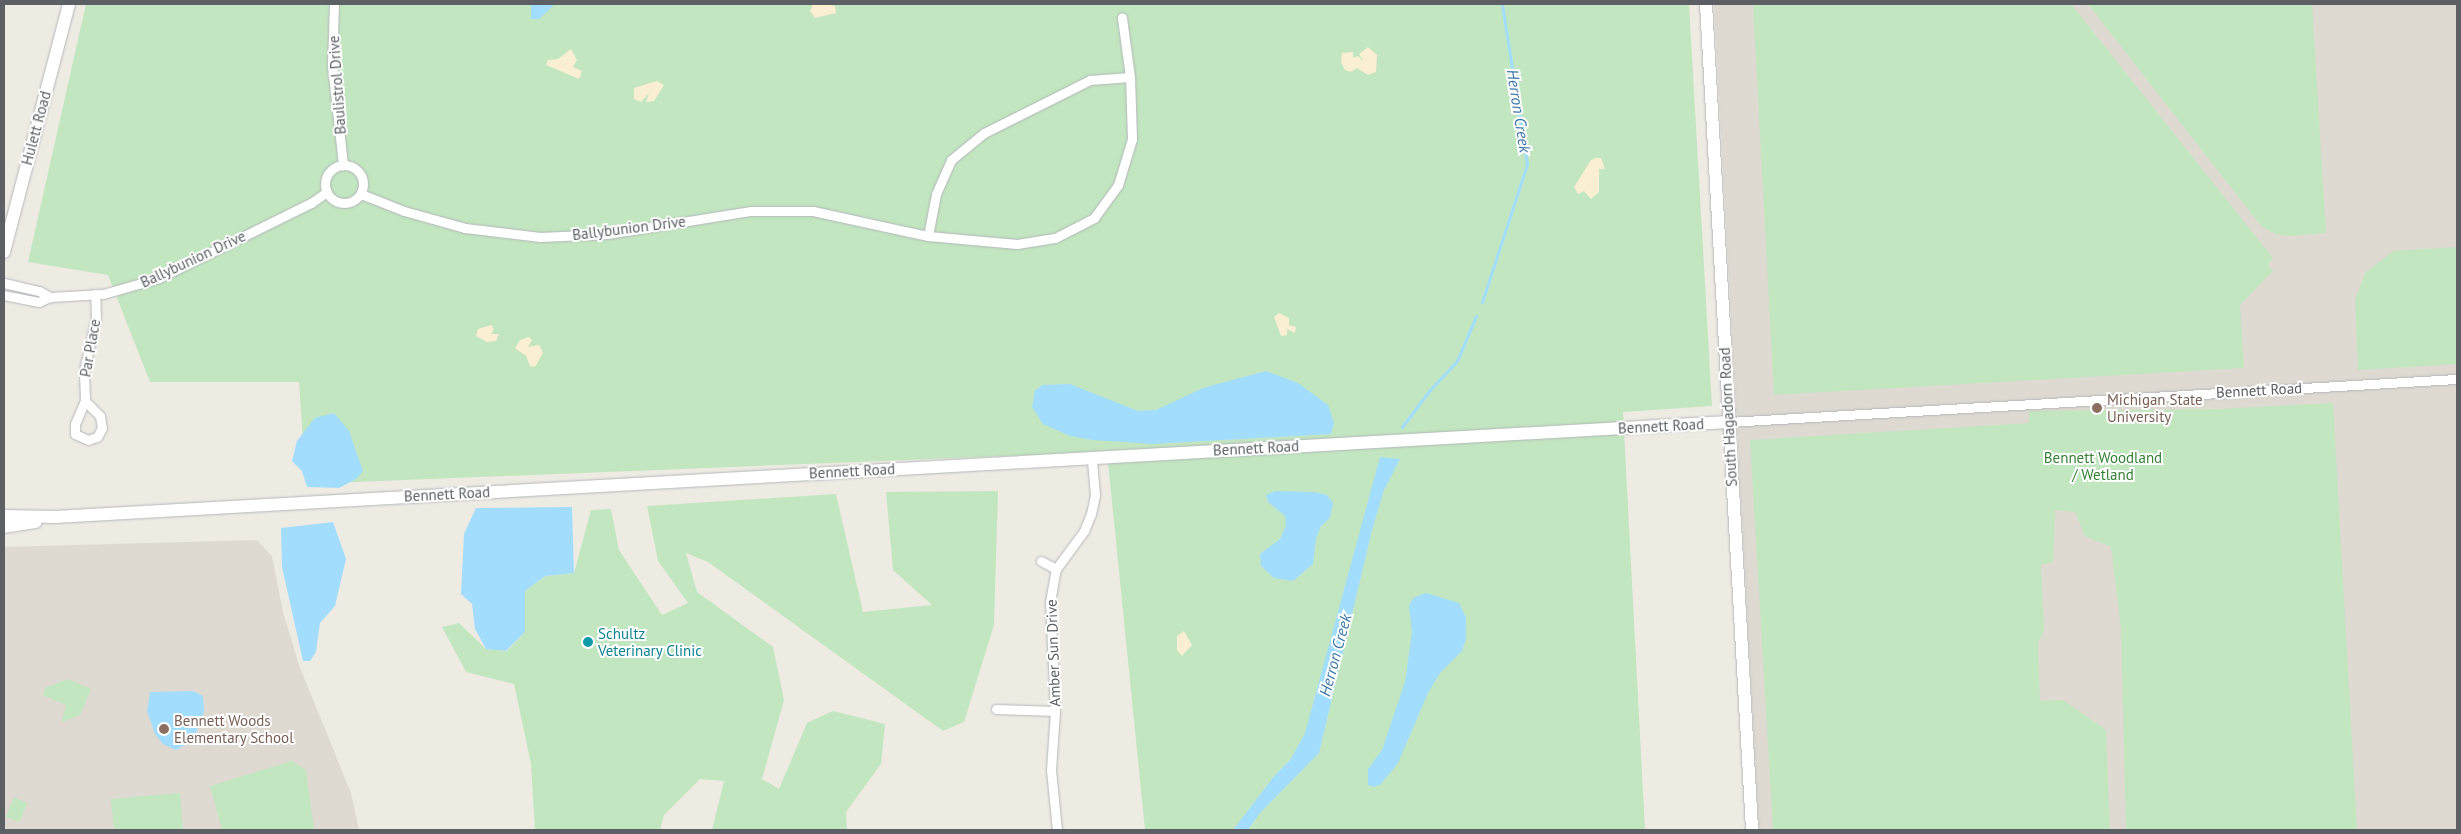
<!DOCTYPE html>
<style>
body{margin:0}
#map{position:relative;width:2461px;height:834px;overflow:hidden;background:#eeebe3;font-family:"PT Sans",sans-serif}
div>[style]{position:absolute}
.education>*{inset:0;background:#dedad1}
.green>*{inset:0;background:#c2e6c0}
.sand>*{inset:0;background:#faeed3}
.water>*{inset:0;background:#a3ddfe}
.stream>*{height:3px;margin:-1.5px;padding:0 1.5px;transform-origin:1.5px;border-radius:1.5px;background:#a3ddfe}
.roads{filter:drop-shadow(0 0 1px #b4b7bb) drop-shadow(0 0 1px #b4b7bb)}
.street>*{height:9px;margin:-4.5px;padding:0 4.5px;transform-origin:4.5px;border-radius:4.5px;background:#fff}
.street>.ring{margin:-4.5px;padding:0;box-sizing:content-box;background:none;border:9px solid #fff;border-radius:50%}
.secondary>*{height:12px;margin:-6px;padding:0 6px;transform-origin:6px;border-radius:6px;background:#fff}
.dots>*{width:14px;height:14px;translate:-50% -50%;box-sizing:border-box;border:2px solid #fff;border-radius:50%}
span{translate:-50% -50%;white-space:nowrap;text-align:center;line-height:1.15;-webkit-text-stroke:4px #fff;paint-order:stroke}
.street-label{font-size:15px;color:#5c6064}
.education-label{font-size:15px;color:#785e54}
.left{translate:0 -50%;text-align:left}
.park-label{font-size:15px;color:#368235}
.culture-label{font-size:15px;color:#0d838f}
.water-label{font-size:16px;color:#3d78a7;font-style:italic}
.frame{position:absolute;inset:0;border:5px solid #5c6064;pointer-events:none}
</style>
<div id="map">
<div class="education">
<i style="clip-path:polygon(1714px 4px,2457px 4px,2457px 830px,1759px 830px)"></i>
<i style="clip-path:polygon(257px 540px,272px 556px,283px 612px,299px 665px,351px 793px,359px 830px,4px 830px,4px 547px)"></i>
</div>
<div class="green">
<i style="clip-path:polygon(86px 4px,1689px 4px,1712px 406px,1623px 412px,1645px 830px,1145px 830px,1107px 452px,306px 484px,299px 382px,150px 382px,108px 275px,28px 262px)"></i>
<i style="clip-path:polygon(1753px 4px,2071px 4px,2273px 258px,2268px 265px,2273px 271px,2240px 305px,2244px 368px,1774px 395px)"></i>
<i style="clip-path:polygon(2088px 4px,2312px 4px,2326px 233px,2289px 236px,2275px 234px,2261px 226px)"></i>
<i style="clip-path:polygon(2457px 247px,2457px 364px,2358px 370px,2355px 300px,2365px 273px,2393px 251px)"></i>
<i style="clip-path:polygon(2333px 403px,2357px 830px,2126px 830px,2121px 628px,2111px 547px,2085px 536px,2075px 512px,2055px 510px,2053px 562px,2041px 565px,2044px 631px,2038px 643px,2040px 701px,2063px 700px,2106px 730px,2110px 830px,1773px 830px,1750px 440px,2029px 423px,2029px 411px,2218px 409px)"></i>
<i style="clip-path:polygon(998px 491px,994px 625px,964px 722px,943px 731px,708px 562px,686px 553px,697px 592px,773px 647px,784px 700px,762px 779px,779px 789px,807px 723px,833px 711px,885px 724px,881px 764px,846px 812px,847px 830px,712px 830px,724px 781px,700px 779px,664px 815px,660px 830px,535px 830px,531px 764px,514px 684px,466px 672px,442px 627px,459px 623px,486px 649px,507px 651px,525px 632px,525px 591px,545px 576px,574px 573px,591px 510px,611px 509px,619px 550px,662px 615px,688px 603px,658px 561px,647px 506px,836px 494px,863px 612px,932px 605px,893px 570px,886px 492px)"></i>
<i style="clip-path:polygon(68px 679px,91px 689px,80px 715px,62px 722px,66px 705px,43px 695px,45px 688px)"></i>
<i style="clip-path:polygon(292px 761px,306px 770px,314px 830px,222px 830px,210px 786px)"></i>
<i style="clip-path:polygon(180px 793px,183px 830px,114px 830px,111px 799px)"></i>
<i style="clip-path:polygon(14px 797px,27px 803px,20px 822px,6px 817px)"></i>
</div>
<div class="sand">
<i style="clip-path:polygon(813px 4px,828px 4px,835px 6px,836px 13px,815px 18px,810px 11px)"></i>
<i style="clip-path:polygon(1368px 47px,1377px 55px,1376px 72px,1368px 75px,1357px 68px,1351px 72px,1345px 70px,1341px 63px,1342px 53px,1353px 52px,1353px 58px,1358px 56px,1364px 62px,1359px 54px)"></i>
<i style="clip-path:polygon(571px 49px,577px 60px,573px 67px,582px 71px,579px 79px,546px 65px,548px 60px,558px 59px)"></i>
<i style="clip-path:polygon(657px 81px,664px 85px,654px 101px,646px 102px,649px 93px,641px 102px,634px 99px,634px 88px)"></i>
<i style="clip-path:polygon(1596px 158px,1601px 158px,1605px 169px,1599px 169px,1599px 192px,1591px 199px,1584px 191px,1578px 194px,1574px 187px,1591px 160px)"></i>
<i style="clip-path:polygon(1279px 313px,1289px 318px,1289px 325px,1296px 327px,1295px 333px,1287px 329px,1287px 335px,1281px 336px,1274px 317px)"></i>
<i style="clip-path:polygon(491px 325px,494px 329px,491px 334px,499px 334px,496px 341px,487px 342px,476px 336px,478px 329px)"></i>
<i style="clip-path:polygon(529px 337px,532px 340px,528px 347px,539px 345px,543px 353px,535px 367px,530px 366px,526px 356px,515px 348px,520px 340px)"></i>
<i style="clip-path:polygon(1184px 631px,1192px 645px,1182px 656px,1177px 650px,1177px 636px)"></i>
</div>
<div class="water">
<i style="clip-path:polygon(531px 4px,555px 4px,539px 19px,531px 19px)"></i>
<i style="clip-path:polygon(1266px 371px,1298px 383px,1328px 405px,1334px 423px,1331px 434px,1152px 444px,1093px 440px,1070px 436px,1043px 424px,1032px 407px,1035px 390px,1043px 385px,1070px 384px,1138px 411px,1156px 410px,1203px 388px)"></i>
<i style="clip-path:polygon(334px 413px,349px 431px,363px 471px,356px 479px,339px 488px,307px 487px,302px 471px,292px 461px,297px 441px,315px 418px)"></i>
<i style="clip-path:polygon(1380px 457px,1400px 459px,1384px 490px,1372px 530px,1319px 753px,1259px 814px,1248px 830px,1233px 830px,1275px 775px,1291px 759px,1305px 733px)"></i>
<i style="clip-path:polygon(1275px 491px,1314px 492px,1327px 495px,1333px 503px,1330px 518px,1321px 526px,1316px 538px,1313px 564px,1293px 581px,1274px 578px,1261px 566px,1260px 554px,1280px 539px,1286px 525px,1285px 516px,1268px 502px,1266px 495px)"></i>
<i style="clip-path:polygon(572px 507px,574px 573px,545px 576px,525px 591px,525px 632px,506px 651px,486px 649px,475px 629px,472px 604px,461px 594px,464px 534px,476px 508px)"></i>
<i style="clip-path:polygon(333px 522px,346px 559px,335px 606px,320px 623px,316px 652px,310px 661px,303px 661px,282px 567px,281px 528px)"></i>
<i style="clip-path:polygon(1426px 593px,1459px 603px,1466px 618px,1466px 639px,1462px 651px,1440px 673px,1428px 693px,1398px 763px,1381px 784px,1374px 787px,1368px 785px,1368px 769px,1382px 750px,1405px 682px,1412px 632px,1409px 606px,1413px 598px)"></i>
<i style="clip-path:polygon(193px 691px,203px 696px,204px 712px,193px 741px,176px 750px,163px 744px,155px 734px,147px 711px,150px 692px)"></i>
</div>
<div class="stream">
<i style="left:1482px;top:302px;width:145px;rotate:-71.9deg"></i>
<i style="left:1527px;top:164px;width:162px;rotate:-98.9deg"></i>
<i style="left:1402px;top:427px;width:45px;rotate:-53.1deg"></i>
<i style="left:1429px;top:391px;width:41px;rotate:-47deg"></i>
<i style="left:1457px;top:361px;width:49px;rotate:-67.1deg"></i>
</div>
<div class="roads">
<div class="street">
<i style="left:334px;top:4px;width:61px;rotate:91.9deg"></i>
<i style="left:332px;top:65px;width:101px;rotate:83.7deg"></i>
<i class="ring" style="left:325px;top:165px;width:29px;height:29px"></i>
<i style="left:361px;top:194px;width:46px;rotate:21.6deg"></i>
<i style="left:404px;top:211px;width:63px;rotate:15.6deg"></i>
<i style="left:465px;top:228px;width:76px;rotate:6.8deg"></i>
<i style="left:540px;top:237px;width:67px;rotate:-2.6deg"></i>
<i style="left:607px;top:234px;width:146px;rotate:-9.1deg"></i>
<i style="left:751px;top:211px;width:62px"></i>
<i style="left:813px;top:211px;width:118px;rotate:12.3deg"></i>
<i style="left:928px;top:236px;width:89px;rotate:5.1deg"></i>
<i style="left:1017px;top:244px;width:38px;rotate:-9deg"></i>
<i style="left:1055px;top:238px;width:44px;rotate:-27.1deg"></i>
<i style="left:1094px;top:218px;width:41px;rotate:-54deg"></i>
<i style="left:1118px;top:185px;width:48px;rotate:-73.1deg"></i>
<i style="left:1132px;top:139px;width:62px;rotate:-91.8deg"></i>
<i style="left:1130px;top:77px;width:60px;rotate:-97.7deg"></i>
<i style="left:928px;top:236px;width:43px;rotate:-79.2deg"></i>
<i style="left:936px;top:194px;width:37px;rotate:-66deg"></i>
<i style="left:951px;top:160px;width:43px;rotate:-39.3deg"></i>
<i style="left:984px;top:133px;width:119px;rotate:-26.6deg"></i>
<i style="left:1090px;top:80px;width:40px;rotate:-4.3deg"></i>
<i style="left:4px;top:283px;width:36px;rotate:13deg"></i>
<i style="left:39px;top:291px;width:13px;rotate:29deg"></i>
<i style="left:50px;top:297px;width:12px;rotate:156deg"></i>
<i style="left:39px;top:302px;width:36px;rotate:-169deg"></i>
<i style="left:50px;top:297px;width:53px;rotate:-3.2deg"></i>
<i style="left:103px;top:294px;width:58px;rotate:-15.9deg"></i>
<i style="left:159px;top:278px;width:169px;rotate:-26.3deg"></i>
<i style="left:311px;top:203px;width:19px;rotate:-35deg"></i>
<i style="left:85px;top:401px;width:21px;rotate:45deg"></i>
<i style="left:100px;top:416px;width:12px;rotate:81deg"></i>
<i style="left:102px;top:428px;width:10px;rotate:119deg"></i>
<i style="left:97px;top:437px;width:9px;rotate:162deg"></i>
<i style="left:88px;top:440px;width:14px;rotate:-155deg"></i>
<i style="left:75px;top:434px;width:10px;rotate:-90deg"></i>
<i style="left:75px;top:424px;width:25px;rotate:-67deg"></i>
<i style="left:85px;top:401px;width:31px;rotate:-92deg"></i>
<i style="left:84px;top:370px;width:53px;rotate:-77deg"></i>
<i style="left:96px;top:318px;width:24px;rotate:-92deg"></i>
<i style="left:1728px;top:422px;width:730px;rotate:-3.38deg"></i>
<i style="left:1041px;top:561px;width:17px;rotate:28deg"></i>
<i style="left:996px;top:709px;width:59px;rotate:1.9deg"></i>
<i style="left:1057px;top:830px;width:60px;rotate:-95.7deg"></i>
<i style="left:1051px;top:770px;width:59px;rotate:-86.1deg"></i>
<i style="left:1055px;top:711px;width:109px;rotate:-92.6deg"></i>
<i style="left:1050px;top:602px;width:34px;rotate:-80deg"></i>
<i style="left:1056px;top:569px;width:47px;rotate:-53.6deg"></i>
<i style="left:1084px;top:531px;width:18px;rotate:-68deg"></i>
<i style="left:1091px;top:514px;width:19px;rotate:-78deg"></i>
<i style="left:1095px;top:495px;width:38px;rotate:-95deg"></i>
</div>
<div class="secondary">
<i style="left:1706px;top:4px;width:827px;rotate:86.81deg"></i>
<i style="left:4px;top:252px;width:256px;rotate:-75.3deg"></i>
<i style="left:4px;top:516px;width:51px;rotate:1.1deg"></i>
<i style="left:55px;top:517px;width:1676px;rotate:-3.25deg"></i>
<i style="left:4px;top:527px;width:32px;rotate:-9deg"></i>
</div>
</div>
<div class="dots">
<i style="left:2097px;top:408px;background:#8d6e63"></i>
<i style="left:588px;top:642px;background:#0f9aa8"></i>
<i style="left:164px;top:729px;background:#8d6e63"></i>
</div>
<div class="street-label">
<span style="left:337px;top:85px;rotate:-94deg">Baulistrol Drive</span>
<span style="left:36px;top:128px;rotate:-75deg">Hulett Road</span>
<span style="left:629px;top:228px;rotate:-7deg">Ballybunion Drive</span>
<span style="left:193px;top:259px;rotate:-25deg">Ballybunion Drive</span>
<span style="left:90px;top:348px;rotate:-80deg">Par Place</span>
<span style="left:2259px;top:390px;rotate:-3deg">Bennett Road</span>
<span style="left:1728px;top:417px;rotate:-93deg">South Hagadorn Road</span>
<span style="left:1661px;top:426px;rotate:-3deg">Bennett Road</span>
<span style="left:1256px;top:448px;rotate:-3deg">Bennett Road</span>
<span style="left:852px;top:471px;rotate:-3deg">Bennett Road</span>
<span style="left:447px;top:494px;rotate:-3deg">Bennett Road</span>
<span style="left:1053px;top:653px;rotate:-92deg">Amber Sun Drive</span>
</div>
<div class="education-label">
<span class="left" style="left:2107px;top:408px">Michigan State<br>University</span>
<span class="left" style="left:174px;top:729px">Bennett Woods<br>Elementary School</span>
</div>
<div class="park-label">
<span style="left:2103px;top:466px">Bennett Woodland<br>/ Wetland</span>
</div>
<div class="culture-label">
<span class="left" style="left:598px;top:642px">Schultz<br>Veterinary Clinic</span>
</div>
<div class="water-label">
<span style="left:1519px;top:111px;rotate:81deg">Herron Creek</span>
<span style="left:1335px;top:655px;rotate:-75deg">Herron Creek</span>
</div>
<div class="frame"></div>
</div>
